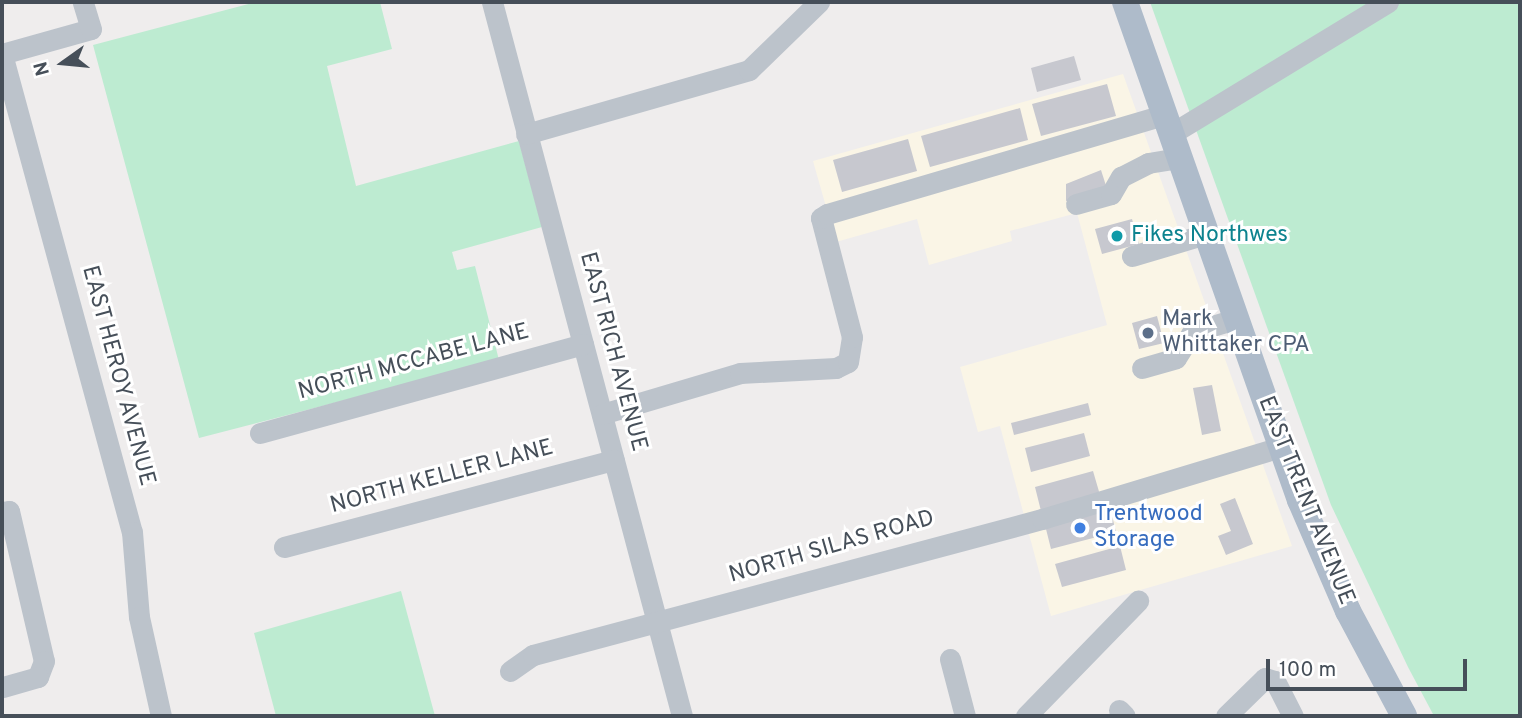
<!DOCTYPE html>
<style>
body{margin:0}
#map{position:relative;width:1522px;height:718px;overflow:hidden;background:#efeded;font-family:Overpass,sans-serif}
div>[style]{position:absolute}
.commercial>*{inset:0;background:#faf5e6}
.green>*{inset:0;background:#bdebd1}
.building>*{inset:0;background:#c7c8cf}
.minor>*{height:21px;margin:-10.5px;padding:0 10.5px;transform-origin:10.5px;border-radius:10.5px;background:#bcc3cb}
.major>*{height:26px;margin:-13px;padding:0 13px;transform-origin:13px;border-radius:13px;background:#aebbca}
.dots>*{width:19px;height:19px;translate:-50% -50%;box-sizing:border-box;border:4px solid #fff;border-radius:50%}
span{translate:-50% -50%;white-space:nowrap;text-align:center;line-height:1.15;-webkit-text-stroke:6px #fff;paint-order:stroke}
.culture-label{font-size:23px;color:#0d838f}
.left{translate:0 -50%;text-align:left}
.service-label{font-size:23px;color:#4e5e75}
.street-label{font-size:23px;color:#464f59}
.shop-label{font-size:23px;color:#366cbe}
.frame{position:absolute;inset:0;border:4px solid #464f59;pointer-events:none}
.north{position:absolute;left:28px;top:28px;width:70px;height:70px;-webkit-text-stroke:5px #fff;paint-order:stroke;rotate:255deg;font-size:19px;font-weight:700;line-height:28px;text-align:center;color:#464f59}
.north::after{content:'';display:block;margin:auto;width:24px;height:32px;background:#464f59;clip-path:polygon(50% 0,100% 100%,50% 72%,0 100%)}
.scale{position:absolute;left:1266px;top:659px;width:201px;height:32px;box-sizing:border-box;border:4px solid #464f59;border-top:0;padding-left:9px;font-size:21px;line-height:24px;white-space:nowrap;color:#464f59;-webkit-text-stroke:5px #fff;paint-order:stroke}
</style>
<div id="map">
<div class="commercial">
<i style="clip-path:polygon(1123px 74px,1292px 546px,1051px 616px,1000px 426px,978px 432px,960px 367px,1107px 325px,1077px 213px,1010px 231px,1012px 241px,929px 265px,917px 219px,836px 242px,813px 161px)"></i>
</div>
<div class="green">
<i style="clip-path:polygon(256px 2px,380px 2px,392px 49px,327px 66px,356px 186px,519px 141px,542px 227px,452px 252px,457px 270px,475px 266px,499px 360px,199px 438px,93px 45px)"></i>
<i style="clip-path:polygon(1150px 2px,1520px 2px,1520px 716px,1434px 716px,1408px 667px,1331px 505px)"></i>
<i style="clip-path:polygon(401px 591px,435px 716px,276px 716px,254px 633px)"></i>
</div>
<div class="building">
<i style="clip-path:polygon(1074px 56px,1081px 80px,1037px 92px,1031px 68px)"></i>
<i style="clip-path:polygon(1107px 84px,1116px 116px,1041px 136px,1032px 104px)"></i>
<i style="clip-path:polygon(1020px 108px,1028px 140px,930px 167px,921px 136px)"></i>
<i style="clip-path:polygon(908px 139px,917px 171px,842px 192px,833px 160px)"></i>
<i style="clip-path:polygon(1101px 170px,1108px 192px,1066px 201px,1066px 184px)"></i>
<i style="clip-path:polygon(1132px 219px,1139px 244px,1102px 254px,1095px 229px)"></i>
<i style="clip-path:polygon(1157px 316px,1164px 343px,1139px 349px,1132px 323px)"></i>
<i style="clip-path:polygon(1212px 385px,1221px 431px,1202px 435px,1193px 388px)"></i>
<i style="clip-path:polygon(1088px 403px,1091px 415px,1014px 435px,1011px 423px)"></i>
<i style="clip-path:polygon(1084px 433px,1090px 456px,1031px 472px,1025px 448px)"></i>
<i style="clip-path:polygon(1093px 471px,1100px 495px,1041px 511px,1035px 487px)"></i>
<i style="clip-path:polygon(1235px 498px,1253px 544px,1226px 555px,1218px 536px,1231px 531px,1220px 504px)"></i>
<i style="clip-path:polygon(1110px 508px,1116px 532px,1051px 549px,1045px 525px)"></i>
<i style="clip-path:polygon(1120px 546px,1126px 570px,1062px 587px,1055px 564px)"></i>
</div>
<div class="minor">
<i style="left:492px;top:2px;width:739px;rotate:75.1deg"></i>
<i style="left:2px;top:54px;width:495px;rotate:74.8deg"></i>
<i style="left:132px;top:532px;width:85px;rotate:85.3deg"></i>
<i style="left:139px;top:617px;width:101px;rotate:77.5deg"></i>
<i style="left:2px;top:54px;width:92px;rotate:-15.7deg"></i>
<i style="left:91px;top:29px;width:28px;rotate:-107deg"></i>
<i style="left:526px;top:134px;width:232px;rotate:-16deg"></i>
<i style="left:749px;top:70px;width:98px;rotate:-44.2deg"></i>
<i style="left:1171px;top:134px;width:254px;rotate:-31.3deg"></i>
<i style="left:1076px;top:204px;width:36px;rotate:-16deg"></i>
<i style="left:1111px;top:194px;width:20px;rotate:-60deg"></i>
<i style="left:1121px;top:177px;width:30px;rotate:-27deg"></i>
<i style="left:1148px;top:163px;width:32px;rotate:-9deg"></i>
<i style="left:1132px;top:256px;width:77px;rotate:-16.6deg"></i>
<i style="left:1142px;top:368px;width:35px;rotate:-16deg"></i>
<i style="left:1176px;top:358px;width:31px;rotate:-58deg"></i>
<i style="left:1192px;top:332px;width:46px;rotate:-16.5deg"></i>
<i style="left:602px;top:414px;width:144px;rotate:-16.5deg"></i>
<i style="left:740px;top:373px;width:96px;rotate:-3deg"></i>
<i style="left:836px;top:368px;width:13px;rotate:-27deg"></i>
<i style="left:848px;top:362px;width:25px;rotate:-81deg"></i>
<i style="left:852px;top:337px;width:123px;rotate:-104.6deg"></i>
<i style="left:821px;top:218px;width:7px;rotate:-34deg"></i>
<i style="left:827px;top:214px;width:351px;rotate:-16.4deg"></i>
<i style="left:260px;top:433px;width:335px;rotate:-15.4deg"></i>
<i style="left:2px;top:512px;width:7px;rotate:-8deg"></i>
<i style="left:9px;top:511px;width:154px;rotate:76.9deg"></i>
<i style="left:44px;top:661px;width:17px;rotate:111deg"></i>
<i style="left:38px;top:677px;width:37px;rotate:164deg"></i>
<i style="left:284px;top:547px;width:341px;rotate:-14.8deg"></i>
<i style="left:950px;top:659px;width:59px;rotate:75.3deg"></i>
<i style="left:510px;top:671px;width:28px;rotate:-35deg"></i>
<i style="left:533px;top:655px;width:527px;rotate:-14.96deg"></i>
<i style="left:1042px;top:519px;width:250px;rotate:-16.8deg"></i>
<i style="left:1119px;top:710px;width:8px;rotate:45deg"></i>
<i style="left:1026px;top:716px;width:161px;rotate:-45.8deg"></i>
<i style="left:1226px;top:716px;width:54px;rotate:-44.3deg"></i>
<i style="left:1265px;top:678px;width:10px;rotate:17deg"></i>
<i style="left:1275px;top:681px;width:39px;rotate:63deg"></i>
</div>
<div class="major">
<i style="left:1125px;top:2px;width:528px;rotate:70.64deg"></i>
<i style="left:1300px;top:500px;width:121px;rotate:66.6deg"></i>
<i style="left:1348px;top:611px;width:119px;rotate:61.9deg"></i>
</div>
<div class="dots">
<i style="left:1117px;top:236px;background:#0f9aa8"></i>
<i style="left:1148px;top:333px;background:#5c6f8a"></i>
<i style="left:1080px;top:528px;background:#3f7fe0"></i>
</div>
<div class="culture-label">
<span class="left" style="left:1131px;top:236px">Fikes Northwes</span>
</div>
<div class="service-label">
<span class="left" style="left:1162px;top:333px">Mark<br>Whittaker CPA</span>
</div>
<div class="street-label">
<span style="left:612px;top:352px;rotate:75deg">EAST RICH AVENUE</span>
<span style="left:414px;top:363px;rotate:-15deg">NORTH MCCABE LANE</span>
<span style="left:117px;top:376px;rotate:75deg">EAST HEROY AVENUE</span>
<span style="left:442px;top:478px;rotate:-15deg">NORTH KELLER LANE</span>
<span style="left:1305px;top:501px;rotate:68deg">EAST TRENT AVENUE</span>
<span style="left:832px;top:548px;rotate:-16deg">NORTH SILAS ROAD</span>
</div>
<div class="shop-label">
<span class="left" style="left:1094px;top:528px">Trentwood<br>Storage</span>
</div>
<div class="frame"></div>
<div class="north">N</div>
<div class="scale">100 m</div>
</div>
